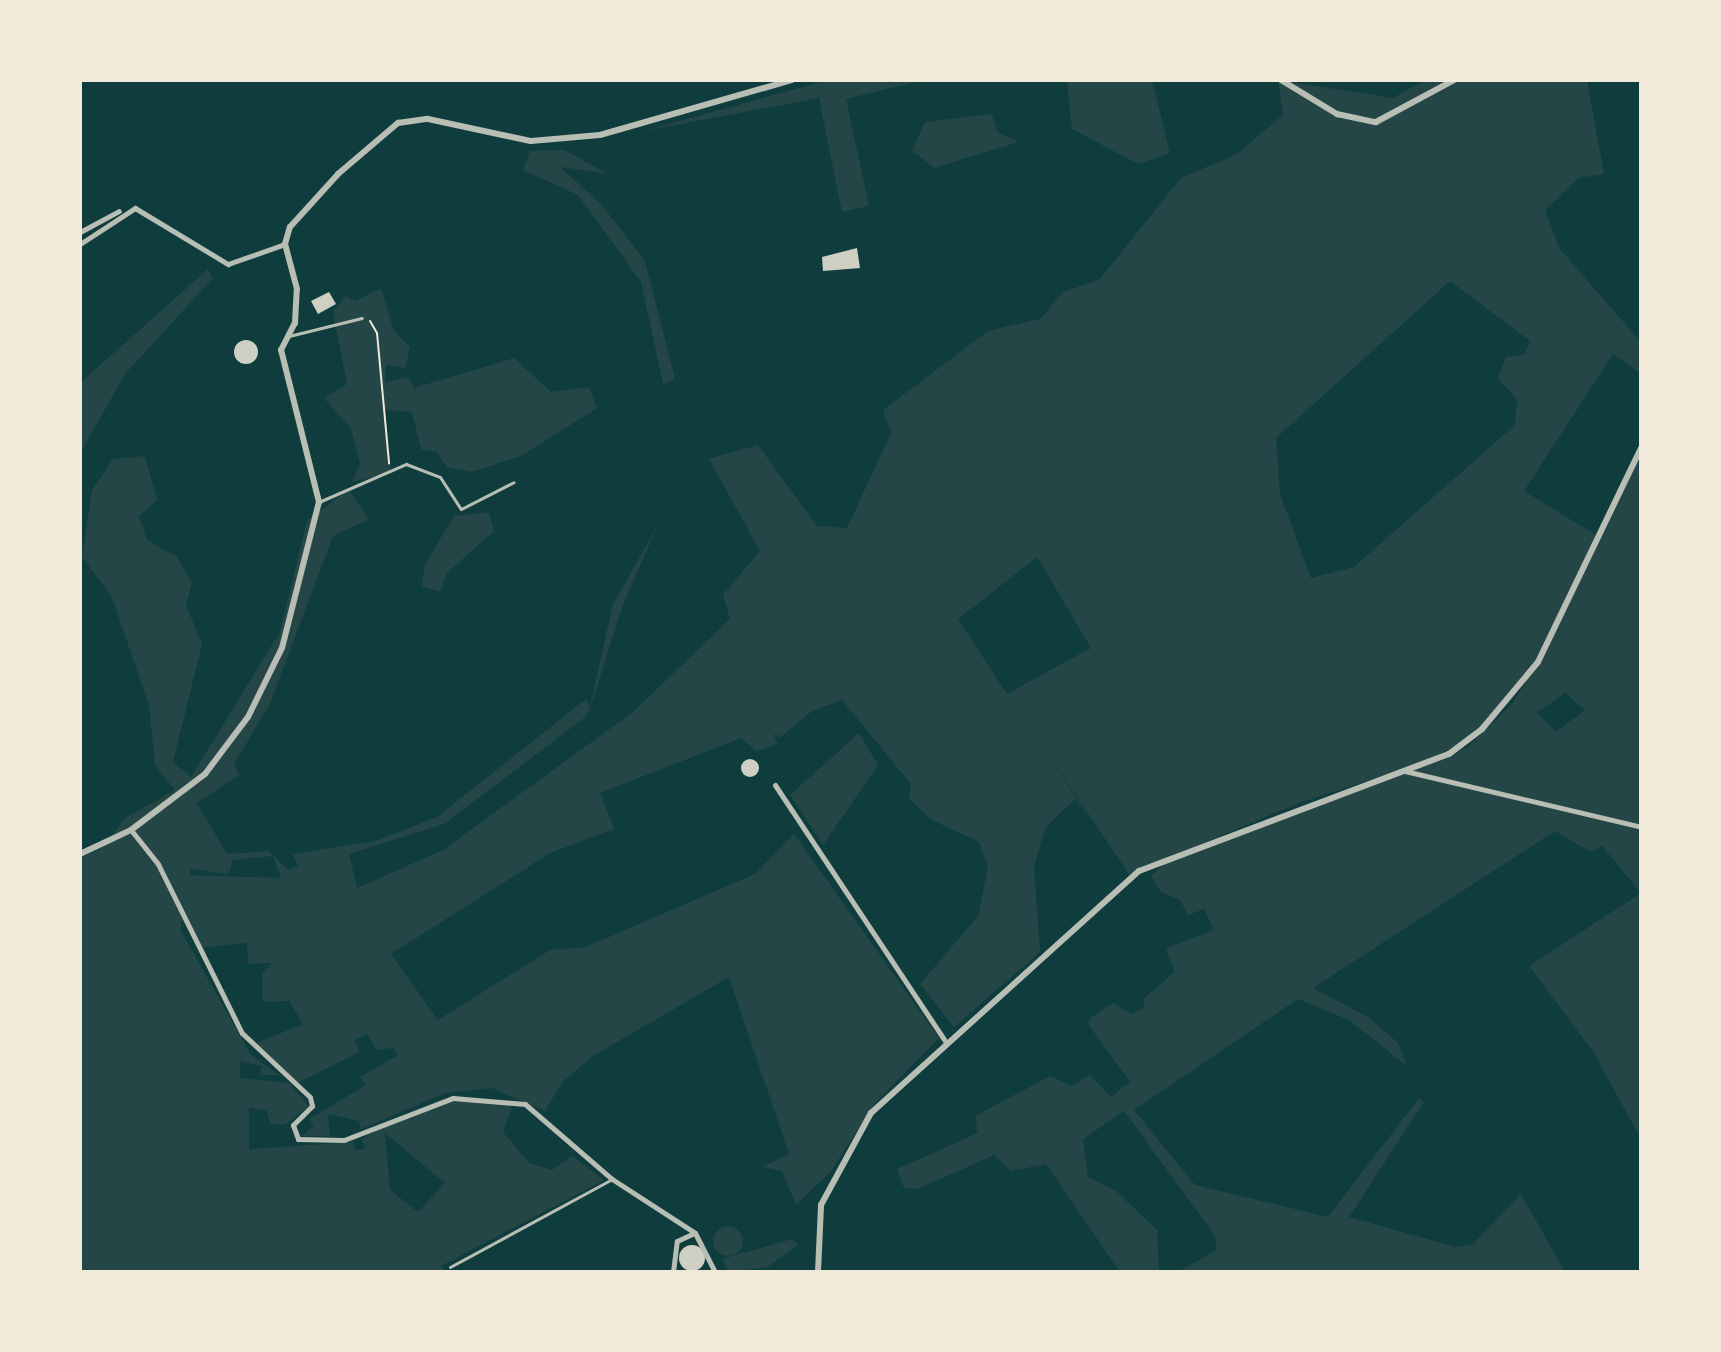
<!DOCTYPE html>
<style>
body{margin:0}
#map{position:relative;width:1721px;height:1352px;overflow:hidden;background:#0f3d3e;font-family:Montserrat,sans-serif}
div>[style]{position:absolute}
.green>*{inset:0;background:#244646}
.round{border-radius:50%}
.building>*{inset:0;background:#cfcfc3}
.path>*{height:2px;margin:-1px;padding:0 1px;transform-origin:1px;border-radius:1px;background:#f1e9da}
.service>*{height:3px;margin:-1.5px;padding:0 1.5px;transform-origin:1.5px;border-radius:1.5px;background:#b8beb3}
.minor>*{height:5px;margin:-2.5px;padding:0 2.5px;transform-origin:2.5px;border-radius:2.5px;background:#b8beb3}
.tertiary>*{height:6px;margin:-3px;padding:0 3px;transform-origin:3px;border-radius:3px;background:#b8beb3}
span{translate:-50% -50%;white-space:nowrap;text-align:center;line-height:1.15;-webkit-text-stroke:6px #f1e9da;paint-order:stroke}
.frame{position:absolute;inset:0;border:82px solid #f1e9da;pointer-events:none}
</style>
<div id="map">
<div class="green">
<i style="clip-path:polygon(828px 80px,924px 80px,846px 99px,869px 206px,842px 212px,819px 98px,644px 131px)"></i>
<i style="clip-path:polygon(1067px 80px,1152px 80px,1170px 153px,1138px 164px,1072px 129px)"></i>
<i style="clip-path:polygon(evenodd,1278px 80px,1393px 98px,1425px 80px,1587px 80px,1604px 174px,1579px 178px,1545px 210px,1559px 248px,1641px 342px,1641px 374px,1613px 354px,1524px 491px,1599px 537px,1641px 448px,1641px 1139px,1594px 1053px,1529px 966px,1641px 893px,1602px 846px,1591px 852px,1555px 831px,1313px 988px,1368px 1017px,1398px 1043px,1407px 1066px,1349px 1020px,1298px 999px,1134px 1110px,1195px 1185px,1328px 1217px,1419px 1098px,1424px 1102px,1349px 1217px,1456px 1247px,1473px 1244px,1521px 1194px,1565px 1272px,1177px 1272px,1217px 1250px,1215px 1236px,1124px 1111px,1083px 1139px,1088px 1177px,1116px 1191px,1157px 1230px,1159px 1272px,1120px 1272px,1046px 1164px,1011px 1171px,994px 1155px,918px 1189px,904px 1188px,897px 1169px,978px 1133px,975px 1116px,1050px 1076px,1072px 1086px,1090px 1075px,1111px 1097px,1130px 1082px,1088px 1024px,1092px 1017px,1113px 1003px,1131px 1014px,1145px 1007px,1143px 999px,1175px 972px,1166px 948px,1214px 930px,1204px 909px,1188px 915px,1180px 900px,1161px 892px,1151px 876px,1166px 862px,1467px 748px,1512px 704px,1532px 671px,1503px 708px,1449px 754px,1299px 803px,1129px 874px,1027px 723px,1095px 826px,1075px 799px,1045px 828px,1034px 866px,1040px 952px,954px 1027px,920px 984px,978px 916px,988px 868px,979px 842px,932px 820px,909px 799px,911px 784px,842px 700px,812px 711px,779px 738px,774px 733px,777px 744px,770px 747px,756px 751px,741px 738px,600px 793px,614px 829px,550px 853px,391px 954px,438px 1020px,550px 950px,586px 947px,755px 874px,794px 834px,939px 1038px,876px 1102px,831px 1171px,796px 1205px,782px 1171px,763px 1167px,789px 1154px,729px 977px,593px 1056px,563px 1081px,545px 1111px,492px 1088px,445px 1093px,361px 1129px,359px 1121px,328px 1114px,330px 1136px,301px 1136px,314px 1126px,309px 1119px,366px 1085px,360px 1077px,398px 1055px,393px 1048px,377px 1050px,367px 1034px,355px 1040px,359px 1052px,295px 1084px,252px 1045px,303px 1024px,289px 1001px,263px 1002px,262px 974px,272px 963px,248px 964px,247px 943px,199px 948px,183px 916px,180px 929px,250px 1054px,279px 1075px,260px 1075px,262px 1066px,240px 1061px,240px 1078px,289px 1083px,309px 1106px,285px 1125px,270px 1124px,267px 1111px,249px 1108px,249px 1149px,353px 1142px,356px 1151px,365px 1148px,362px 1139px,393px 1121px,455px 1099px,513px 1104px,503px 1132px,529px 1163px,552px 1170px,572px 1156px,604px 1180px,441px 1266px,447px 1272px,80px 1272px,80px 858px,103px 847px,125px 818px,175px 790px,155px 765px,149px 706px,112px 597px,82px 557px,92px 490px,113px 459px,145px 456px,157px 500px,139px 516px,147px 540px,177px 557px,192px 583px,186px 605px,202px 644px,173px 762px,191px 777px,280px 632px,307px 520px,349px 490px,369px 519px,333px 536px,269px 706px,234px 764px,239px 775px,197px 803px,227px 854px,269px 851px,288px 870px,298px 866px,293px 854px,375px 841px,437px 817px,586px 699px,590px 707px,613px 604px,659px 523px,623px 604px,590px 709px,584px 718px,444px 824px,349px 854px,357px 888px,443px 850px,633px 712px,730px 619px,723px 595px,760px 551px,709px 459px,758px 445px,817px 526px,847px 528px,891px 433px,883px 410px,988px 331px,1040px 319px,1063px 292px,1099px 280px,1181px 178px,1237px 154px,1283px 115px,1278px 80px,1450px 281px,1530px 341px,1524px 355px,1506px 357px,1498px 378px,1517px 400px,1515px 425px,1354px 567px,1311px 578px,1280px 494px,1276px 438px,1450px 281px,1278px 80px,1037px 557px,1091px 648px,1007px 694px,958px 619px,1037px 557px,1278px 80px,1565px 693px,1585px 710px,1556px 732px,1537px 713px,1565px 693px,1278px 80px,273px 856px,281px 878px,189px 875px,191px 869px,229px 874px,233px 860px,273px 856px,1278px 80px,385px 1133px,445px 1183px,418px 1212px,390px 1190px,385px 1133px)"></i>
<i style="clip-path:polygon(992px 114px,997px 132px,1019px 142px,934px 168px,912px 150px,925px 122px)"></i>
<i style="clip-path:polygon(564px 150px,608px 174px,560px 167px,601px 204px,645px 261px,675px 379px,663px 384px,641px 282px,578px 195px,523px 170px,530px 151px)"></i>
<i style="clip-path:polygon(208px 269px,213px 278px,125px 374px,80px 454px,80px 383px)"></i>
<i style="clip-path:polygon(381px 288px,394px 331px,410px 347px,405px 368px,386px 365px,384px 403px,385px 382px,409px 377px,414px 388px,514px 358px,551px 392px,589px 387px,597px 408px,521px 456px,472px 472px,447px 467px,437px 452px,421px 449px,412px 412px,384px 410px,391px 472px,352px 482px,360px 464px,351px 429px,324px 398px,347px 384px,333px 311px,346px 296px,355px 301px)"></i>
<i style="clip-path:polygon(489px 512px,494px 531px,447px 573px,440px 592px,422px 586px,425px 564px,454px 516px)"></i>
<i style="clip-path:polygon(859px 733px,878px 765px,823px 845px,790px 795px)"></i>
<i class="round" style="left:713px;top:1226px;width:30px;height:30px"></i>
<i style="clip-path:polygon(792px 1239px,798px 1245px,767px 1267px,729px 1272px,722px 1259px)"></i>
</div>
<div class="building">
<i style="clip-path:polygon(857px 248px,860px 268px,823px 271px,822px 257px)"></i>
<i style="clip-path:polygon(329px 292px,336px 304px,318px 314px,311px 301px)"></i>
<i class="round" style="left:234px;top:340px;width:24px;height:24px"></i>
<i class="round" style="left:741px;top:759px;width:18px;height:18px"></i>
<i class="round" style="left:679px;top:1245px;width:26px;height:26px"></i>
</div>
<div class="path">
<i style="left:370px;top:321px;width:14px;rotate:60deg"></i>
<i style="left:377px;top:333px;width:131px;rotate:84.7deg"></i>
</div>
<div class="service">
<i style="left:289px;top:336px;width:75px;rotate:-13.9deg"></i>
<i style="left:321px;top:501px;width:93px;rotate:-23.5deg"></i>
<i style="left:406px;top:464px;width:36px;rotate:21deg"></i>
<i style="left:440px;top:477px;width:38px;rotate:57deg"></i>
<i style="left:461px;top:509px;width:59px;rotate:-27deg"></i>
<i style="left:450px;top:1267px;width:184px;rotate:-28.5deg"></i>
</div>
<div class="minor">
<i style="left:80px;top:232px;width:44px;rotate:-28.3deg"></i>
<i style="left:80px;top:244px;width:66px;rotate:-33.2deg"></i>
<i style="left:135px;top:208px;width:109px;rotate:31.1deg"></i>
<i style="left:228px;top:264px;width:60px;rotate:-19.3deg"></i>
<i style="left:1405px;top:771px;width:243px;rotate:13.3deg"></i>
<i style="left:775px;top:785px;width:307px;rotate:56.4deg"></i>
<i style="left:131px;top:830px;width:43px;rotate:51.5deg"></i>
<i style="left:158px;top:864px;width:189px;rotate:63.6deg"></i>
<i style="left:242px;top:1033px;width:93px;rotate:43.3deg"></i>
<i style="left:310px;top:1097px;width:9px;rotate:77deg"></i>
<i style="left:312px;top:1106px;width:27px;rotate:135deg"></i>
<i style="left:293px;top:1125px;width:15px;rotate:70deg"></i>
<i style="left:298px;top:1139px;width:46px;rotate:1.2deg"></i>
<i style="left:344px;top:1140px;width:117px;rotate:-21.1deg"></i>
<i style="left:453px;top:1098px;width:72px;rotate:4.8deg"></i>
<i style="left:525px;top:1104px;width:115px;rotate:40.8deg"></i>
<i style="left:612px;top:1179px;width:99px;rotate:33deg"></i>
<i style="left:695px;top:1233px;width:44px;rotate:62.9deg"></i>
<i style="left:673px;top:1272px;width:31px;rotate:-83deg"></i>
<i style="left:677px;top:1241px;width:19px;rotate:-25deg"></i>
</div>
<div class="tertiary">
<i style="left:1281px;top:80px;width:66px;rotate:31.3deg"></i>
<i style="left:1337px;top:114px;width:40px;rotate:12deg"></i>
<i style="left:1376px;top:122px;width:89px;rotate:-28.3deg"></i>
<i style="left:80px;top:854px;width:56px;rotate:-25.2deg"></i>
<i style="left:131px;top:830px;width:93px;rotate:-37.1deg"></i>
<i style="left:205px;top:774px;width:71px;rotate:-53deg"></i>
<i style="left:248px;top:717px;width:77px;rotate:-63.8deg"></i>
<i style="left:282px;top:648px;width:151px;rotate:-75.8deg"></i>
<i style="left:319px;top:502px;width:157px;rotate:-104deg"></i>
<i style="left:281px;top:350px;width:30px;rotate:-63deg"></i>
<i style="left:295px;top:323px;width:34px;rotate:-87deg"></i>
<i style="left:297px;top:289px;width:47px;rotate:-104.9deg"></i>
<i style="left:285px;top:244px;width:18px;rotate:-74deg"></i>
<i style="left:290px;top:227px;width:72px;rotate:-47.8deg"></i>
<i style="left:338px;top:174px;width:79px;rotate:-40.4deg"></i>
<i style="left:398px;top:123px;width:30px;rotate:-8deg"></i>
<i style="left:428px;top:119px;width:105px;rotate:12.1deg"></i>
<i style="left:531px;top:141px;width:69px;rotate:-5deg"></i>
<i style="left:600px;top:135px;width:200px;rotate:-16deg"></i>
<i style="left:818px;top:1272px;width:67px;rotate:-87.4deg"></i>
<i style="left:821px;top:1205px;width:105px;rotate:-61.5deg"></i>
<i style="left:871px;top:1113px;width:361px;rotate:-42.1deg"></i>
<i style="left:1139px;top:871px;width:331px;rotate:-20.7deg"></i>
<i style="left:1449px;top:754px;width:41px;rotate:-37.1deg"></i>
<i style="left:1482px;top:729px;width:87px;rotate:-50.1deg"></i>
<i style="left:1538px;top:662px;width:237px;rotate:-64.3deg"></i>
</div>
<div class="frame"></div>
</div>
